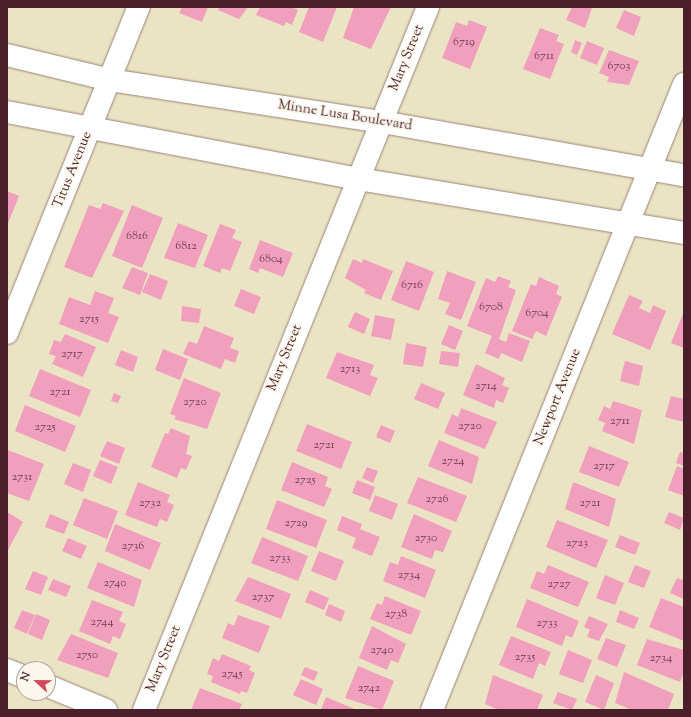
<!DOCTYPE html>
<style>
body{margin:0}
#map{position:relative;width:691px;height:717px;overflow:hidden;background:#ebe4c4;font-family:"Sorts Mill Goudy",serif}
div>[style]{position:absolute}
.building>*{inset:0;background:#f09fbc}
.roads{filter:drop-shadow(0 0 1px #9a8278) drop-shadow(0 0 1px #9a8278)}
.minor>*{height:22px;margin:-11px;padding:0 11px;transform-origin:11px;border-radius:11px;background:#fff}
span{translate:-50% -50%;white-space:nowrap;text-align:center;line-height:1.15;-webkit-text-stroke:4px #fbf7ec;paint-order:stroke}
.number-label{font-size:12px;color:#743f4f}
.number-label span{-webkit-text-stroke-width:0}
.street-label{font-size:14px;color:#4a1f2b}
.frame{position:absolute;inset:0;border:8px solid #4a1f2b;pointer-events:none}
.north{position:absolute;left:16px;top:661px;width:40px;height:40px;box-sizing:border-box;background:#fbf7ec;border:1px solid #b4a19f;border-radius:50%;rotate:292deg;font-size:11px;font-weight:700;line-height:16px;text-align:center;color:#4a1f2b}
.north::after{content:'';display:block;margin:auto;width:14px;height:18px;background:#d1495b;clip-path:polygon(50% 0,100% 100%,50% 72%,0 100%)}
</style>
<div id="map">
<div class="building">
<i style="clip-path:polygon(182px 7px,208px 7px,202px 22px,179px 13px)"></i>
<i style="clip-path:polygon(220px 7px,248px 7px,239px 19px,218px 10px)"></i>
<i style="clip-path:polygon(260px 7px,292px 7px,298px 10px,292px 25px,286px 22px,284px 26px,256px 15px)"></i>
<i style="clip-path:polygon(309px 7px,337px 7px,323px 42px,299px 32px)"></i>
<i style="clip-path:polygon(354px 7px,391px 7px,371px 49px,343px 38px)"></i>
<i style="clip-path:polygon(572px 7px,592px 8px,585px 28px,566px 20px)"></i>
<i style="clip-path:polygon(624px 10px,641px 17px,634px 36px,616px 28px)"></i>
<i style="clip-path:polygon(469px 20px,487px 27px,470px 69px,442px 58px,456px 22px,467px 26px)"></i>
<i style="clip-path:polygon(540px 28px,559px 35px,556px 41px,564px 44px,550px 79px,523px 69px)"></i>
<i style="clip-path:polygon(575px 40px,582px 43px,577px 55px,571px 52px)"></i>
<i style="clip-path:polygon(587px 41px,604px 48px,597px 65px,580px 58px)"></i>
<i style="clip-path:polygon(609px 50px,639px 61px,629px 85px,607px 82px,609px 77px,599px 73px)"></i>
<i style="clip-path:polygon(7px 191px,19px 196px,7px 226px)"></i>
<i style="clip-path:polygon(103px 203px,124px 211px,92px 278px,64px 267px,89px 205px,100px 209px)"></i>
<i style="clip-path:polygon(132px 205px,163px 218px,142px 268px,112px 256px)"></i>
<i style="clip-path:polygon(178px 223px,208px 235px,195px 268px,164px 258px)"></i>
<i style="clip-path:polygon(220px 224px,236px 230px,232px 238px,242px 242px,230px 271px,222px 268px,220px 273px,203px 266px)"></i>
<i style="clip-path:polygon(260px 240px,293px 253px,283px 277px,260px 268px,258px 273px,249px 269px)"></i>
<i style="clip-path:polygon(353px 259px,362px 263px,363px 259px,393px 271px,381px 300px,364px 293px,366px 290px,345px 278px)"></i>
<i style="clip-path:polygon(406px 261px,434px 272px,419px 311px,391px 300px)"></i>
<i style="clip-path:polygon(132px 267px,148px 273px,140px 295px,122px 288px)"></i>
<i style="clip-path:polygon(447px 271px,476px 282px,461px 320px,445px 314px,450px 303px,438px 299px)"></i>
<i style="clip-path:polygon(150px 274px,168px 281px,161px 300px,142px 292px)"></i>
<i style="clip-path:polygon(498px 276px,511px 281px,508px 287px,516px 290px,499px 339px,506px 342px,509px 333px,530px 341px,522px 362px,501px 353px,499px 359px,485px 353px,492px 336px,467px 326px,486px 278px,495px 282px)"></i>
<i style="clip-path:polygon(539px 277px,559px 286px,556px 294px,562px 297px,546px 336px,536px 331px,532px 339px,512px 331px,531px 284px,536px 286px)"></i>
<i style="clip-path:polygon(241px 289px,261px 297px,254px 314px,234px 306px)"></i>
<i style="clip-path:polygon(95px 291px,114px 298px,108px 313px,119px 317px,108px 343px,59px 324px,69px 297px,90px 305px)"></i>
<i style="clip-path:polygon(629px 295px,643px 301px,639px 308px,650px 313px,653px 305px,666px 311px,650px 350px,612px 334px)"></i>
<i style="clip-path:polygon(182px 306px,201px 309px,199px 323px,181px 321px)"></i>
<i style="clip-path:polygon(684px 311px,684px 348px,671px 343px)"></i>
<i style="clip-path:polygon(355px 312px,370px 319px,364px 334px,348px 327px)"></i>
<i style="clip-path:polygon(375px 315px,395px 319px,391px 340px,371px 336px)"></i>
<i style="clip-path:polygon(449px 325px,463px 331px,455px 350px,441px 344px)"></i>
<i style="clip-path:polygon(204px 326px,234px 338px,230px 348px,239px 351px,235px 363px,225px 359px,221px 369px,183px 354px,189px 341px,197px 344px)"></i>
<i style="clip-path:polygon(65px 334px,96px 347px,83px 377px,52px 364px,56px 356px,49px 354px,54px 340px,61px 342px)"></i>
<i style="clip-path:polygon(406px 343px,427px 347px,423px 367px,403px 364px)"></i>
<i style="clip-path:polygon(163px 349px,188px 359px,180px 380px,155px 370px)"></i>
<i style="clip-path:polygon(121px 350px,138px 357px,133px 372px,115px 365px)"></i>
<i style="clip-path:polygon(441px 351px,460px 353px,458px 367px,439px 364px)"></i>
<i style="clip-path:polygon(337px 352px,374px 365px,370px 375px,378px 378px,370px 396px,326px 378px)"></i>
<i style="clip-path:polygon(625px 361px,643px 366px,639px 386px,620px 381px)"></i>
<i style="clip-path:polygon(476px 364px,505px 378px,502px 385px,509px 388px,503px 403px,496px 400px,494px 408px,463px 395px)"></i>
<i style="clip-path:polygon(40px 369px,91px 390px,80px 417px,29px 396px)"></i>
<i style="clip-path:polygon(184px 378px,221px 393px,207px 429px,174px 419px,176px 416px,170px 414px)"></i>
<i style="clip-path:polygon(421px 383px,445px 393px,438px 409px,414px 399px)"></i>
<i style="clip-path:polygon(114px 393px,121px 396px,118px 403px,111px 401px)"></i>
<i style="clip-path:polygon(671px 396px,684px 399px,684px 422px,665px 417px)"></i>
<i style="clip-path:polygon(613px 401px,642px 410px,634px 444px,602px 431px,605px 423px,598px 420px,604px 406px,610px 409px)"></i>
<i style="clip-path:polygon(25px 405px,76px 426px,65px 452px,15px 431px)"></i>
<i style="clip-path:polygon(461px 408px,497px 422px,485px 449px,444px 433px,452px 414px,458px 417px)"></i>
<i style="clip-path:polygon(307px 424px,352px 442px,341px 469px,296px 451px)"></i>
<i style="clip-path:polygon(381px 425px,395px 431px,390px 443px,376px 437px)"></i>
<i style="clip-path:polygon(171px 428px,190px 436px,186px 454px,192px 456px,186px 470px,181px 468px,177px 478px,151px 467px,165px 433px,168px 434px)"></i>
<i style="clip-path:polygon(439px 440px,479px 457px,472px 484px,428px 466px)"></i>
<i style="clip-path:polygon(107px 441px,125px 448px,119px 464px,100px 456px)"></i>
<i style="clip-path:polygon(589px 446px,629px 462px,619px 487px,579px 472px)"></i>
<i style="clip-path:polygon(8px 450px,44px 464px,29px 501px,7px 493px)"></i>
<i style="clip-path:polygon(680px 452px,684px 453px,684px 466px,676px 463px)"></i>
<i style="clip-path:polygon(100px 460px,118px 467px,111px 484px,93px 476px)"></i>
<i style="clip-path:polygon(292px 462px,328px 477px,325px 486px,332px 489px,324px 507px,281px 490px)"></i>
<i style="clip-path:polygon(73px 463px,91px 470px,83px 492px,64px 484px)"></i>
<i style="clip-path:polygon(677px 466px,684px 469px,684px 496px,668px 490px)"></i>
<i style="clip-path:polygon(367px 467px,378px 471px,373px 483px,362px 478px)"></i>
<i style="clip-path:polygon(418px 477px,467px 496px,456px 522px,407px 503px)"></i>
<i style="clip-path:polygon(357px 480px,375px 487px,370px 500px,352px 493px)"></i>
<i style="clip-path:polygon(138px 482px,170px 495px,167px 502px,174px 505px,167px 522px,160px 519px,157px 527px,125px 515px)"></i>
<i style="clip-path:polygon(573px 482px,616px 499px,609px 527px,565px 509px)"></i>
<i style="clip-path:polygon(375px 495px,398px 504px,392px 520px,369px 511px)"></i>
<i style="clip-path:polygon(84px 498px,118px 511px,107px 539px,73px 525px)"></i>
<i style="clip-path:polygon(277px 500px,327px 520px,316px 548px,266px 529px)"></i>
<i style="clip-path:polygon(7px 512px,23px 522px,7px 552px)"></i>
<i style="clip-path:polygon(669px 512px,684px 518px,680px 530px,664px 523px)"></i>
<i style="clip-path:polygon(50px 514px,69px 522px,64px 534px,45px 527px)"></i>
<i style="clip-path:polygon(414px 514px,452px 531px,443px 552px,435px 550px,432px 559px,401px 547px)"></i>
<i style="clip-path:polygon(342px 516px,362px 524px,360px 529px,380px 537px,372px 556px,352px 548px,356px 538px,337px 530px)"></i>
<i style="clip-path:polygon(557px 520px,608px 540px,596px 568px,546px 547px)"></i>
<i style="clip-path:polygon(115px 524px,161px 543px,150px 570px,105px 551px)"></i>
<i style="clip-path:polygon(620px 535px,640px 543px,635px 555px,615px 547px)"></i>
<i style="clip-path:polygon(262px 537px,308px 556px,298px 581px,251px 563px)"></i>
<i style="clip-path:polygon(68px 538px,87px 546px,81px 559px,62px 551px)"></i>
<i style="clip-path:polygon(319px 551px,344px 561px,336px 581px,311px 571px)"></i>
<i style="clip-path:polygon(401px 556px,436px 570px,425px 598px,383px 581px,390px 562px,398px 565px)"></i>
<i style="clip-path:polygon(98px 562px,142px 580px,134px 607px,87px 588px)"></i>
<i style="clip-path:polygon(548px 565px,589px 582px,578px 607px,530px 588px,537px 571px,544px 574px)"></i>
<i style="clip-path:polygon(635px 565px,651px 571px,644px 588px,628px 582px)"></i>
<i style="clip-path:polygon(33px 571px,48px 577px,41px 595px,25px 589px)"></i>
<i style="clip-path:polygon(605px 575px,624px 583px,615px 605px,596px 598px)"></i>
<i style="clip-path:polygon(684px 576px,684px 599px,670px 593px,677px 578px,682px 580px)"></i>
<i style="clip-path:polygon(248px 577px,291px 594px,281px 619px,235px 601px)"></i>
<i style="clip-path:polygon(53px 579px,71px 586px,66px 597px,48px 590px)"></i>
<i style="clip-path:polygon(310px 590px,329px 598px,324px 610px,305px 602px)"></i>
<i style="clip-path:polygon(385px 596px,421px 611px,411px 635px,370px 619px,377px 603px,382px 605px)"></i>
<i style="clip-path:polygon(661px 598px,684px 607px,684px 641px,649px 627px)"></i>
<i style="clip-path:polygon(527px 599px,579px 621px,572px 638px,566px 635px,562px 646px,516px 627px)"></i>
<i style="clip-path:polygon(92px 600px,123px 612px,119px 621px,126px 624px,120px 639px,113px 636px,110px 644px,79px 631px)"></i>
<i style="clip-path:polygon(329px 604px,345px 611px,341px 622px,325px 615px)"></i>
<i style="clip-path:polygon(22px 610px,35px 615px,27px 634px,14px 628px)"></i>
<i style="clip-path:polygon(620px 610px,639px 618px,634px 629px,616px 622px)"></i>
<i style="clip-path:polygon(36px 614px,50px 620px,42px 640px,28px 634px)"></i>
<i style="clip-path:polygon(238px 615px,270px 626px,259px 653px,222px 638px,228px 623px,234px 626px)"></i>
<i style="clip-path:polygon(589px 616px,608px 624px,599px 641px,587px 637px,590px 630px,584px 627px)"></i>
<i style="clip-path:polygon(372px 626px,406px 644px,398px 663px,391px 660px,387px 670px,359px 658px)"></i>
<i style="clip-path:polygon(71px 634px,118px 653px,108px 678px,57px 660px)"></i>
<i style="clip-path:polygon(511px 636px,551px 652px,545px 666px,539px 663px,533px 679px,499px 665px)"></i>
<i style="clip-path:polygon(606px 638px,626px 645px,617px 667px,597px 659px)"></i>
<i style="clip-path:polygon(647px 639px,684px 650px,684px 672px,680px 682px,637px 665px)"></i>
<i style="clip-path:polygon(568px 650px,592px 660px,583px 683px,559px 674px)"></i>
<i style="clip-path:polygon(222px 654px,251px 666px,249px 670px,255px 673px,247px 693px,241px 691px,240px 694px,211px 682px,213px 676px,207px 674px,213px 658px,219px 661px)"></i>
<i style="clip-path:polygon(358px 666px,394px 681px,382px 710px,345px 698px)"></i>
<i style="clip-path:polygon(305px 667px,318px 672px,314px 681px,301px 675px)"></i>
<i style="clip-path:polygon(624px 672px,674px 694px,668px 710px,632px 710px,615px 703px)"></i>
<i style="clip-path:polygon(493px 675px,543px 695px,537px 710px,499px 710px,485px 704px)"></i>
<i style="clip-path:polygon(596px 675px,614px 683px,604px 710px,585px 702px)"></i>
<i style="clip-path:polygon(301px 679px,323px 689px,316px 705px,293px 695px)"></i>
<i style="clip-path:polygon(200px 688px,242px 704px,239px 710px,191px 710px)"></i>
<i style="clip-path:polygon(558px 692px,577px 699px,572px 710px,553px 703px)"></i>
<i style="clip-path:polygon(326px 697px,357px 710px,321px 710px)"></i>
</div>
<div class="roads">
<div class="minor">
<i style="left:7px;top:55px;width:106px;rotate:13.6deg"></i>
<i style="left:110px;top:80px;width:275px;rotate:8.8deg"></i>
<i style="left:382px;top:122px;width:307px;rotate:10deg"></i>
<i style="left:7px;top:112px;width:357px;rotate:10.8deg"></i>
<i style="left:358px;top:179px;width:330px;rotate:9.4deg"></i>
<i style="left:7px;top:333px;width:352px;rotate:-68deg"></i>
<i style="left:7px;top:670px;width:18px;rotate:22deg"></i>
<i style="left:48px;top:686px;width:63px;rotate:22.5deg"></i>
<i style="left:144px;top:710px;width:758px;rotate:-68deg"></i>
<i style="left:432px;top:710px;width:675px;rotate:-68.07deg"></i>
</div>
</div>
<div class="number-label">
<span style="left:464px;top:43px">6719</span>
<span style="left:544px;top:57px">6711</span>
<span style="left:619px;top:67px">6703</span>
<span style="left:137px;top:237px">6816</span>
<span style="left:186px;top:247px">6812</span>
<span style="left:271px;top:260px">6804</span>
<span style="left:412px;top:286px">6716</span>
<span style="left:491px;top:308px">6708</span>
<span style="left:537px;top:314px">6704</span>
<span style="left:89px;top:320px">2715</span>
<span style="left:72px;top:355px">2717</span>
<span style="left:350px;top:370px">2713</span>
<span style="left:486px;top:387px">2714</span>
<span style="left:60px;top:393px">2721</span>
<span style="left:195px;top:403px">2720</span>
<span style="left:620px;top:422px">2711</span>
<span style="left:470px;top:427px">2720</span>
<span style="left:45px;top:428px">2725</span>
<span style="left:324px;top:446px">2721</span>
<span style="left:453px;top:462px">2724</span>
<span style="left:604px;top:467px">2717</span>
<span style="left:22px;top:478px">2731</span>
<span style="left:305px;top:481px">2725</span>
<span style="left:437px;top:500px">2726</span>
<span style="left:150px;top:504px">2732</span>
<span style="left:590px;top:504px">2721</span>
<span style="left:296px;top:524px">2729</span>
<span style="left:426px;top:539px">2730</span>
<span style="left:577px;top:544px">2723</span>
<span style="left:133px;top:547px">2736</span>
<span style="left:280px;top:559px">2733</span>
<span style="left:409px;top:576px">2734</span>
<span style="left:115px;top:584px">2740</span>
<span style="left:559px;top:585px">2727</span>
<span style="left:263px;top:598px">2737</span>
<span style="left:396px;top:615px">2738</span>
<span style="left:102px;top:623px">2744</span>
<span style="left:547px;top:624px">2733</span>
<span style="left:382px;top:651px">2740</span>
<span style="left:87px;top:656px">2750</span>
<span style="left:525px;top:658px">2735</span>
<span style="left:661px;top:659px">2734</span>
<span style="left:232px;top:675px">2745</span>
<span style="left:369px;top:689px">2742</span>
</div>
<div class="street-label">
<span style="left:407px;top:58px;rotate:-68deg">Mary Street</span>
<span style="left:345px;top:116px;rotate:9deg">Minne Lusa Boulevard</span>
<span style="left:73px;top:170px;rotate:-68deg">Titus Avenue</span>
<span style="left:285px;top:358px;rotate:-68deg">Mary Street</span>
<span style="left:558px;top:397px;rotate:-68deg">Newport Avenue</span>
<span style="left:164px;top:659px;rotate:-68deg">Mary Street</span>
</div>
<div class="frame"></div>
<div class="north">N</div>
</div>
